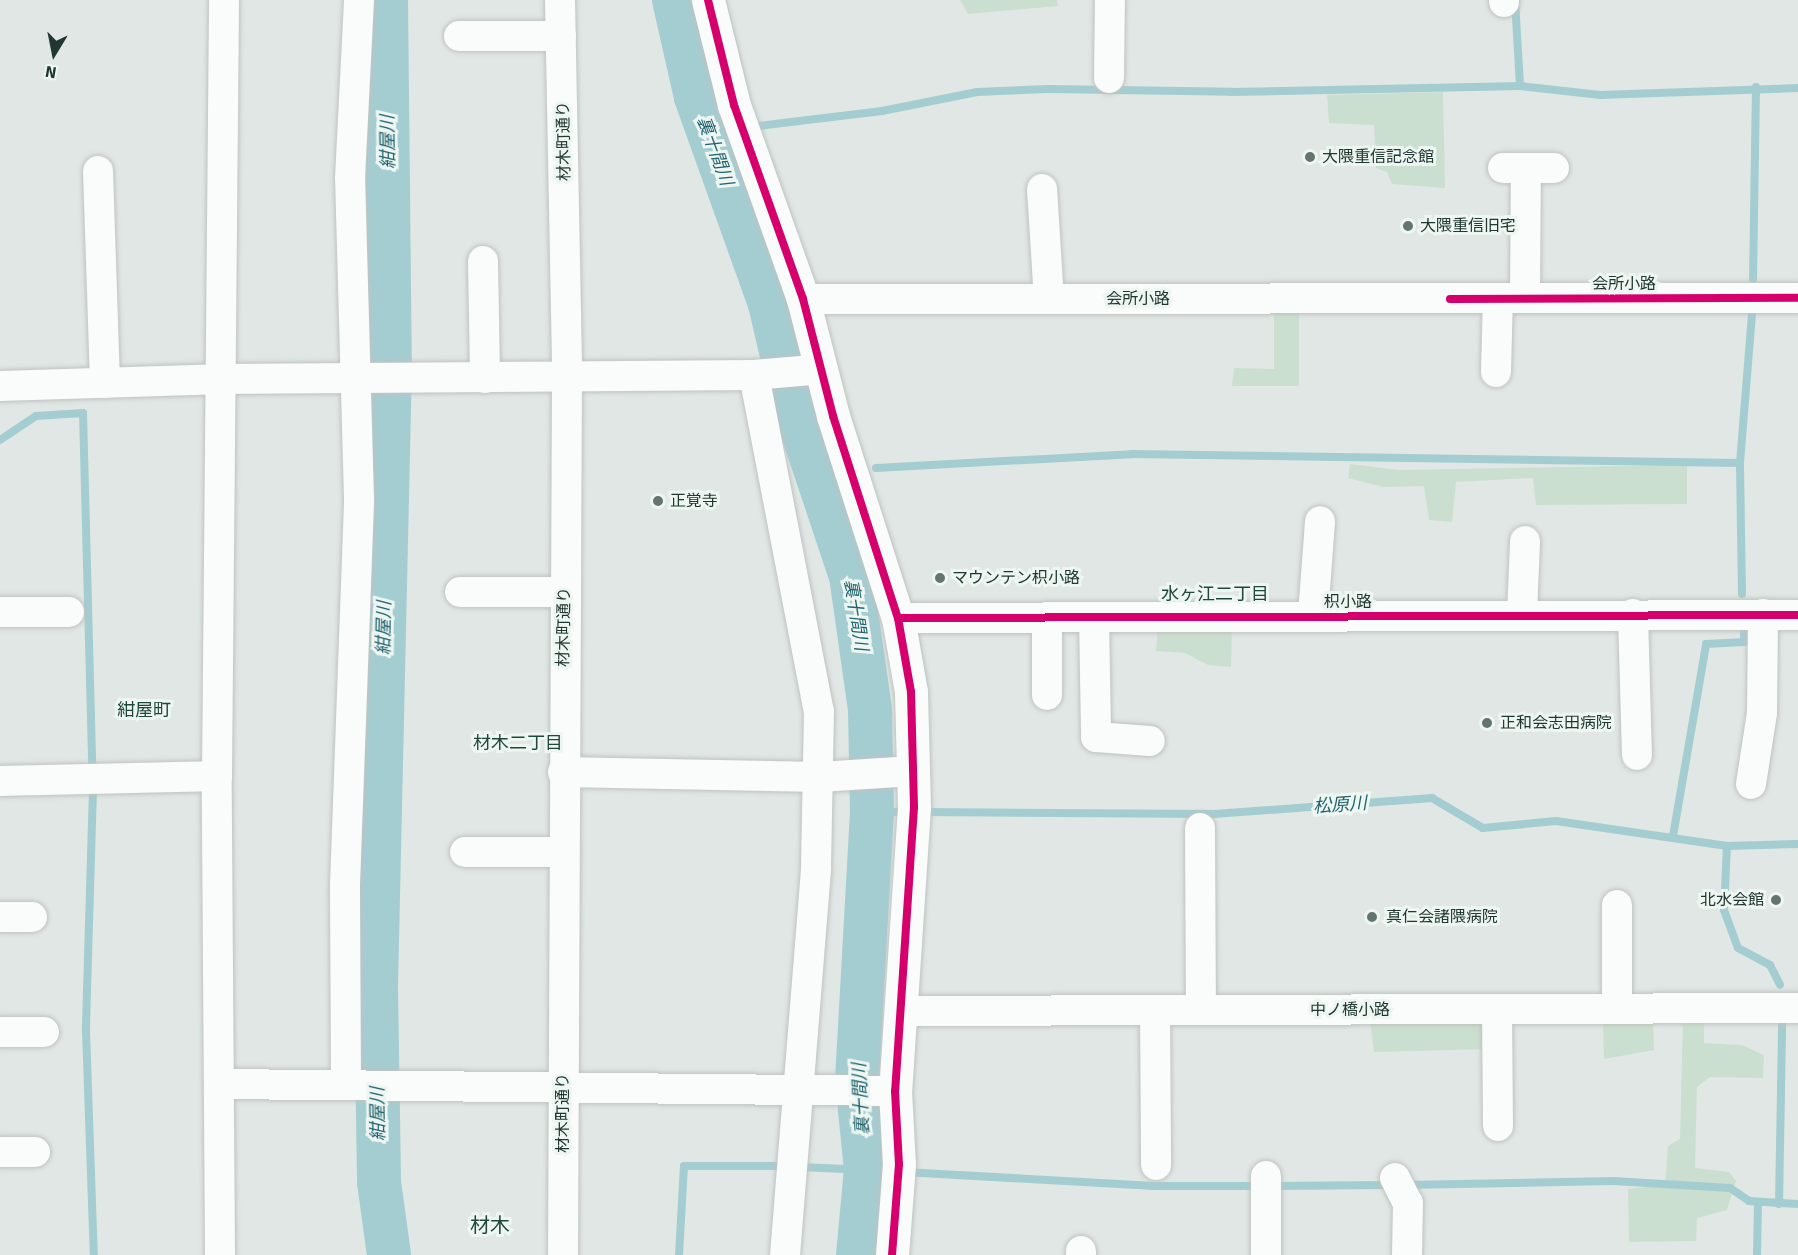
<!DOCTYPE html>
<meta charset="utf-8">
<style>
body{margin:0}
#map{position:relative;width:1798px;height:1255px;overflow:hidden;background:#e1e7e4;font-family:Signika,"Noto Sans JP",sans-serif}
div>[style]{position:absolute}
.green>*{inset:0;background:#cbdfd0}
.stream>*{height:8px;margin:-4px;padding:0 4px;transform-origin:4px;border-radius:4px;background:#a4cdd2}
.river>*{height:44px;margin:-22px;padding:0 22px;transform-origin:22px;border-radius:22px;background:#a4cdd2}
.roads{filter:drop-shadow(0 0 2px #bec3c1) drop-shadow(0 0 2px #bec3c1)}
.street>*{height:30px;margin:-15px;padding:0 15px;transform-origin:15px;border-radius:15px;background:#fafbfb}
.secondary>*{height:33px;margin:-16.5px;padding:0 16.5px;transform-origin:16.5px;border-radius:16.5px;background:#fafbfb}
.cycleway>*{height:8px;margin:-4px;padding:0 4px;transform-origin:4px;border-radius:4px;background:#d6006c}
.dots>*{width:16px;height:16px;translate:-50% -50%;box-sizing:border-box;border:3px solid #eef6f2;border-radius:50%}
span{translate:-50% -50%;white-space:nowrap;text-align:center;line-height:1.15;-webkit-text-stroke:6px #eef6f2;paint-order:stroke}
.street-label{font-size:16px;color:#213731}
.poi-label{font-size:16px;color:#213731}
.left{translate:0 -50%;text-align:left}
.right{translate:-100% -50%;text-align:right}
.water-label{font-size:18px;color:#20636e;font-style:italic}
.neighbourhood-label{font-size:18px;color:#1f473d}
.quarter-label{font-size:20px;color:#1f473d}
.north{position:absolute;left:24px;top:24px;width:60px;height:60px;-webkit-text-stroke:4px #eef6f2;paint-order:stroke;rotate:190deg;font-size:16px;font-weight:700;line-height:24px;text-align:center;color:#213731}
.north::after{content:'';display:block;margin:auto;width:21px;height:27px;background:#213731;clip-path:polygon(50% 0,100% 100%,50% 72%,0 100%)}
</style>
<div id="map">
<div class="green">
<i style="clip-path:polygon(960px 0,1057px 0,1058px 6px,968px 14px)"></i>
<i style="clip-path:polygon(1443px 92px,1445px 188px,1392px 184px,1387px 172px,1376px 168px,1374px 125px,1329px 123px,1327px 95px)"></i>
<i style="clip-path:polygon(1299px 308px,1299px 386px,1232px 386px,1234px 368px,1274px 369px,1274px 309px)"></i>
<i style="clip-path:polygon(1350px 464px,1398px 470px,1687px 465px,1687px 504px,1536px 505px,1533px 478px,1456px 482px,1452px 522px,1429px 520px,1424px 486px,1383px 487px,1348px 478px)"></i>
<i style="clip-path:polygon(1158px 626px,1232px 626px,1231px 667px,1208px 665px,1185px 653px,1156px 651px)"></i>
<i style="clip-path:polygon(1683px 1018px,1704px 1018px,1704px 1043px,1742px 1045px,1764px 1055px,1763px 1078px,1710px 1077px,1697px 1087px,1695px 1168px,1729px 1172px,1736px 1181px,1727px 1210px,1697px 1218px,1696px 1241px,1629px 1242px,1628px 1189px,1665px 1185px,1668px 1146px,1680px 1139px)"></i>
<i style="clip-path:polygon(1603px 1019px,1653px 1019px,1654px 1050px,1604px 1059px)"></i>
<i style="clip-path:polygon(1370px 1020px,1490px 1020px,1490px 1049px,1374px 1052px)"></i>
</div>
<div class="stream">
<i style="left:1515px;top:1px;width:85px;rotate:86.6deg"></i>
<i style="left:750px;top:127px;width:133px;rotate:-6.9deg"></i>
<i style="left:882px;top:111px;width:97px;rotate:-11.3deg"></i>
<i style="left:977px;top:92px;width:72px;rotate:-2.4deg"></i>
<i style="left:1049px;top:89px;width:183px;rotate:0.9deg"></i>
<i style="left:1232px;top:92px;width:288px;rotate:-1.2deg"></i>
<i style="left:1520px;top:86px;width:81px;rotate:6.4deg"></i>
<i style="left:1600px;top:95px;width:198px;rotate:-2deg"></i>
<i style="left:713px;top:139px;width:24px;rotate:-19deg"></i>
<i style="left:1753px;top:279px;width:192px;rotate:-89.1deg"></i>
<i style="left:0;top:440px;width:43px;rotate:-33.7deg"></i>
<i style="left:36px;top:416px;width:47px;rotate:-3.7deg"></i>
<i style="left:83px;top:413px;width:352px;rotate:88.5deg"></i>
<i style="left:876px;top:468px;width:256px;rotate:-3.1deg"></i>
<i style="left:1132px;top:454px;width:608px;rotate:0.85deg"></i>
<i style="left:1742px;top:594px;width:131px;rotate:-90.9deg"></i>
<i style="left:1740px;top:463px;width:150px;rotate:-85.4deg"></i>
<i style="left:93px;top:789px;width:242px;rotate:91.7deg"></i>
<i style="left:86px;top:1031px;width:224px;rotate:88deg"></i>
<i style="left:872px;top:812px;width:35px"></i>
<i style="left:922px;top:812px;width:292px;rotate:0.4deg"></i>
<i style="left:1214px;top:814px;width:219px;rotate:-4.2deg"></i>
<i style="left:1432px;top:798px;width:59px;rotate:30.5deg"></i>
<i style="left:1483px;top:828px;width:73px;rotate:-5.5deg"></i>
<i style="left:1556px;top:821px;width:173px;rotate:8.3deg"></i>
<i style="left:1727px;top:846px;width:71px;rotate:-1.6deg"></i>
<i style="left:1673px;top:836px;width:195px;rotate:-80.2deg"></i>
<i style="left:1706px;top:644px;width:38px;rotate:-3deg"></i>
<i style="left:1744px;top:642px;width:12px;rotate:-90deg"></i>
<i style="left:1727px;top:846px;width:64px;rotate:92.7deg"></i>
<i style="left:1724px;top:910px;width:40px;rotate:69.8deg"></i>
<i style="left:1738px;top:948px;width:36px;rotate:28deg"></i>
<i style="left:1770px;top:965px;width:22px;rotate:63deg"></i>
<i style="left:800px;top:1167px;width:89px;rotate:2.6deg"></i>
<i style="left:904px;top:1172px;width:251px;rotate:3.2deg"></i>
<i style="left:1155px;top:1186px;width:106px"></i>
<i style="left:1405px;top:1185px;width:208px;rotate:-1.1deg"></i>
<i style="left:1613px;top:1181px;width:117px;rotate:3.4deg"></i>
<i style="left:1730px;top:1188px;width:23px;rotate:34deg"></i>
<i style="left:1749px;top:1201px;width:49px;rotate:3.5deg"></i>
<i style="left:1273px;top:1186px;width:117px;rotate:-0.5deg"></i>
<i style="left:1779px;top:1204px;width:179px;rotate:-89deg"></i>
<i style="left:679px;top:1255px;width:89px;rotate:-86.8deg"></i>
<i style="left:684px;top:1166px;width:104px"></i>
<i style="left:1757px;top:1255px;width:53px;rotate:-88.9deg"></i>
</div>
<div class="river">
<i style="left:386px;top:0;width:364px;rotate:89.4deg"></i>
<i style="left:390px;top:364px;width:624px;rotate:91.29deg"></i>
<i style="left:376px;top:988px;width:194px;rotate:89.1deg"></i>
<i style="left:379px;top:1182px;width:74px;rotate:82.2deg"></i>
<i style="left:674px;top:0;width:99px;rotate:77.2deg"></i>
<i style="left:696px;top:97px;width:220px;rotate:70.3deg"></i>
<i style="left:770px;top:304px;width:105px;rotate:76.8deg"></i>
<i style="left:794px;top:406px;width:179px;rotate:71.5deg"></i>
<i style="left:851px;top:576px;width:134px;rotate:81.9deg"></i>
<i style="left:870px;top:709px;width:103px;rotate:88.9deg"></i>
<i style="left:872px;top:812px;width:269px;rotate:93.2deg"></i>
<i style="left:857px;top:1081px;width:88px;rotate:84.2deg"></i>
<i style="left:866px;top:1169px;width:86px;rotate:95.3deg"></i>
</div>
<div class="roads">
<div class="street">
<i style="left:560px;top:0;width:376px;rotate:88.9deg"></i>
<i style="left:567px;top:376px;width:879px;rotate:90.26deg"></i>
<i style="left:1504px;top:0;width:2px;rotate:90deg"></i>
<i style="left:459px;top:36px;width:102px"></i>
<i style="left:1109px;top:78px;width:78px;rotate:-89.3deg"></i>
<i style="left:1503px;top:168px;width:51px"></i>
<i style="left:98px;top:171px;width:212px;rotate:88.1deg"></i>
<i style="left:1042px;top:189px;width:110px;rotate:86.4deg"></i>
<i style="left:483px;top:261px;width:117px;rotate:89deg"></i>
<i style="left:1525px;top:298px;width:130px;rotate:-89.6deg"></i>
<i style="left:803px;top:299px;width:995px;rotate:-0.06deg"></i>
<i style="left:1496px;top:372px;width:74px;rotate:-88.5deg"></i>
<i style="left:754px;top:375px;width:342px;rotate:79.1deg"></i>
<i style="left:819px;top:711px;width:159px;rotate:91.1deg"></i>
<i style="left:816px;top:870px;width:386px;rotate:94.6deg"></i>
<i style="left:0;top:386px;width:218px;rotate:-1.8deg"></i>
<i style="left:218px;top:379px;width:536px;rotate:-0.43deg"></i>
<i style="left:754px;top:375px;width:68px;rotate:-5deg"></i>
<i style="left:460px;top:592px;width:105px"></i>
<i style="left:0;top:612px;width:69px"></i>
<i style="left:1522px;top:614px;width:73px;rotate:-87.6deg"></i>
<i style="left:1633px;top:614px;width:141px;rotate:88.4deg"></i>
<i style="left:1313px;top:615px;width:94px;rotate:-85.7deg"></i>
<i style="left:1047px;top:617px;width:78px;rotate:90deg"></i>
<i style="left:1094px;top:617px;width:120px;rotate:89deg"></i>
<i style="left:1096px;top:737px;width:54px;rotate:4.2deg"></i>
<i style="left:898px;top:618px;width:900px;rotate:-0.19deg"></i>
<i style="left:563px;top:772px;width:257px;rotate:1.1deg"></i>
<i style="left:820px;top:777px;width:93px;rotate:-3.7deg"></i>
<i style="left:0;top:781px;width:217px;rotate:-1.3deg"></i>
<i style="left:1751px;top:784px;width:72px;rotate:-81.2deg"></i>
<i style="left:1762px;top:713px;width:99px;rotate:-89.4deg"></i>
<i style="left:1200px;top:828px;width:182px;rotate:89.7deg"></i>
<i style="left:465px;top:852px;width:98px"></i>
<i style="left:0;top:917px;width:32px"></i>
<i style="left:1497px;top:1009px;width:117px;rotate:89.5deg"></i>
<i style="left:1617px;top:1009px;width:104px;rotate:-90deg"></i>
<i style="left:1155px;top:1010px;width:155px;rotate:89.6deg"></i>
<i style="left:902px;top:1011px;width:896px;rotate:-0.19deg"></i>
<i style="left:0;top:1032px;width:44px"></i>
<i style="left:220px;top:1084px;width:675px;rotate:0.59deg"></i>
<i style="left:346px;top:1085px;width:201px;rotate:-90.3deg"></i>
<i style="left:345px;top:884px;width:385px;rotate:-87.9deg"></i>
<i style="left:359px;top:499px;width:321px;rotate:-91.6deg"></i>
<i style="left:350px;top:178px;width:178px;rotate:-87.1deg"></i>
<i style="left:0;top:1152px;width:35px"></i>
<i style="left:1395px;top:1178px;width:28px;rotate:63deg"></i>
<i style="left:1408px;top:1203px;width:52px;rotate:91.1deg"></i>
<i style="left:220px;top:1255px;width:479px;rotate:-90.4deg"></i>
<i style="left:217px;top:776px;width:776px;rotate:-89.48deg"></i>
<i style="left:1081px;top:1255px;width:4px;rotate:-90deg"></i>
<i style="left:1266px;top:1255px;width:79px;rotate:-90deg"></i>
</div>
<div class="secondary">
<i style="left:708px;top:0;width:108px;rotate:76.1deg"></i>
<i style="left:734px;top:105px;width:206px;rotate:70.4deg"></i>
<i style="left:803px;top:299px;width:121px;rotate:75.6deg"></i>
<i style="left:833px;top:416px;width:212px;rotate:72.2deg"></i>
<i style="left:898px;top:618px;width:75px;rotate:80deg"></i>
<i style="left:911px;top:692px;width:115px;rotate:88.5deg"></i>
<i style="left:914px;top:807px;width:285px;rotate:93.8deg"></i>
<i style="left:895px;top:1091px;width:73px;rotate:86.9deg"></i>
<i style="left:899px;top:1164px;width:91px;rotate:94.4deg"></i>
</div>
</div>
<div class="cycleway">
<i style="left:708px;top:0;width:108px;rotate:76.1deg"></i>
<i style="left:734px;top:105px;width:206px;rotate:70.4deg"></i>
<i style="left:803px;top:299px;width:121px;rotate:75.6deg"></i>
<i style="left:833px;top:416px;width:212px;rotate:72.2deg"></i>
<i style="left:898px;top:618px;width:75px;rotate:80deg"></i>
<i style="left:911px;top:692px;width:115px;rotate:88.5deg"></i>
<i style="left:914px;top:807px;width:285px;rotate:93.8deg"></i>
<i style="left:895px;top:1091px;width:73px;rotate:86.9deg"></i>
<i style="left:899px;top:1164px;width:91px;rotate:94.4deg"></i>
<i style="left:1450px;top:299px;width:348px;rotate:-0.2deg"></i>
<i style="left:898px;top:618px;width:900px;rotate:-0.19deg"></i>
</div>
<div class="dots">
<i style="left:1310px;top:157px;background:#647570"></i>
<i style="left:1408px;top:226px;background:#647570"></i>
<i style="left:658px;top:501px;background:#647570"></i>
<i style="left:940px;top:578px;background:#647570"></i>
<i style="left:1487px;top:723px;background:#647570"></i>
<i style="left:1776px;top:900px;background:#647570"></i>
<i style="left:1372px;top:917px;background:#647570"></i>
</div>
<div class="street-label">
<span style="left:564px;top:141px;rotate:-91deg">材木町通り</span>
<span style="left:1624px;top:284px">会所小路</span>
<span style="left:1138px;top:299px">会所小路</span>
<span style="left:1348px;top:602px">枳小路</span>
<span style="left:564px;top:627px;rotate:-89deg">材木町通り</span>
<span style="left:1350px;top:1010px">中ノ橋小路</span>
<span style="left:563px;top:1113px;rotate:-90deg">材木町通り</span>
</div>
<div class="poi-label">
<span class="left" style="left:1322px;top:157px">大隈重信記念館</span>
<span class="left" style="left:1420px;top:226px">大隈重信旧宅</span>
<span class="left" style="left:670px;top:501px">正覚寺</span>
<span class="left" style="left:952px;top:578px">マウンテン枳小路</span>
<span class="left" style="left:1500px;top:723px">正和会志田病院</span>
<span class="right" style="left:1764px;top:900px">北水会館</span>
<span class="left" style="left:1386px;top:917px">真仁会諸隈病院</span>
</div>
<div class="water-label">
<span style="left:388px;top:142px;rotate:-91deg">紺屋川</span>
<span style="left:715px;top:151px;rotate:70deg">裏十間川</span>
<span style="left:856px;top:615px;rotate:81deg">裏十間川</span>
<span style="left:384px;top:628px;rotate:-89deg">紺屋川</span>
<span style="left:1340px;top:805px;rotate:-4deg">松原川</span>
<span style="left:861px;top:1099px;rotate:-93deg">裏十間川</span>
<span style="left:378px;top:1114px;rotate:-91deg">紺屋川</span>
</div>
<div class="neighbourhood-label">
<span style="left:1215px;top:594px">水ヶ江二丁目</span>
<span style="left:144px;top:710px">紺屋町</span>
<span style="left:518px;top:743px">材木二丁目</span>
</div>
<div class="quarter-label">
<span style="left:490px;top:1225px">材木</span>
</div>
<div class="north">N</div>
</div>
